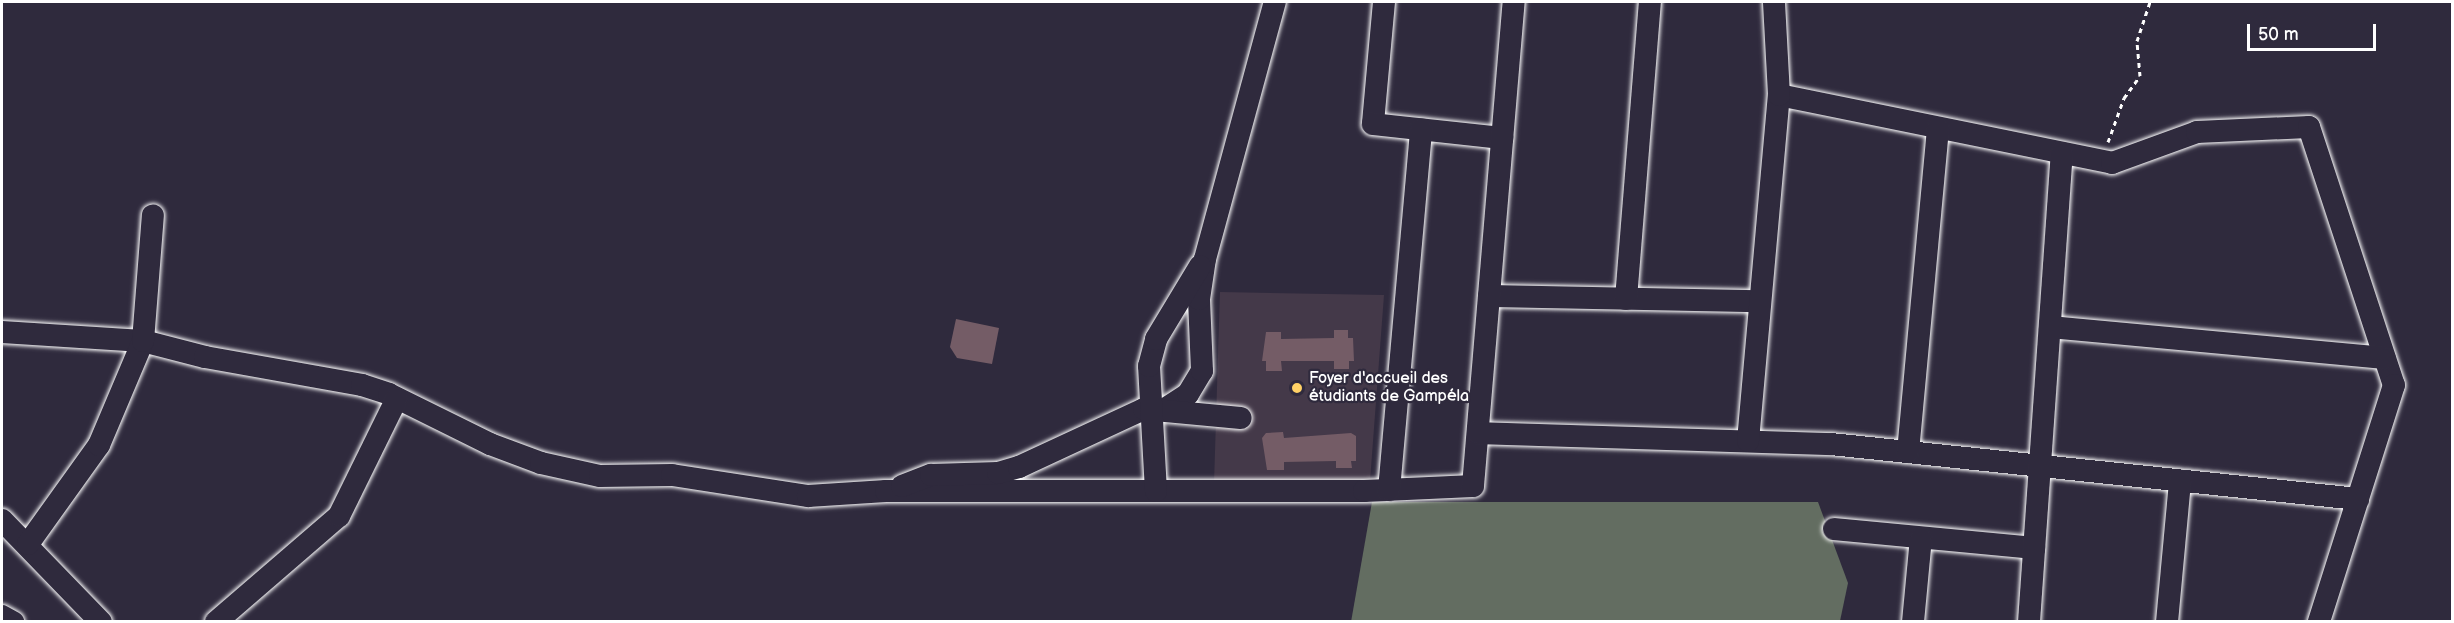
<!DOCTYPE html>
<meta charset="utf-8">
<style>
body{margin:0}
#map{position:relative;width:2454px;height:623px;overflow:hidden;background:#2f2a3d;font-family:"Balsamiq Sans",sans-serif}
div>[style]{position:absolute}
.built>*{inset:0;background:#443949}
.green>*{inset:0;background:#636d61}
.building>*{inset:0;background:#745c66}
.path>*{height:3px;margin-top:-1.5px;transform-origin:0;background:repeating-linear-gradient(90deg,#fff 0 4.5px,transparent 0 9px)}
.roads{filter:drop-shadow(0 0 2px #fff) drop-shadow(0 0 2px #fff)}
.minor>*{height:22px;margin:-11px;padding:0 11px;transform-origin:11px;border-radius:11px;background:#2f2a3d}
.dots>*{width:16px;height:16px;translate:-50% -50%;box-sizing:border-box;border:3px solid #2f2a3d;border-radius:50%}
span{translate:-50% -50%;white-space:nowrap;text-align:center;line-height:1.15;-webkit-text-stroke:4.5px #2f2a3d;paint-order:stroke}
.poi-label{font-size:16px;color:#fff}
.left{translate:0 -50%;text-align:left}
.frame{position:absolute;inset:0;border:3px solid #fff;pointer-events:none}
.scale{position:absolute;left:2247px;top:24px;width:129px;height:27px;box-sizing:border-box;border:3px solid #fff;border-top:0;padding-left:8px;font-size:18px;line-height:21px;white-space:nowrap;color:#fff;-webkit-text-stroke:4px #2f2a3d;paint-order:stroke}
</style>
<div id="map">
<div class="built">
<i style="clip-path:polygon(1220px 292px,1384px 295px,1370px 481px,1214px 483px)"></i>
</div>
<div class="green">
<i style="clip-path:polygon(1372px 502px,1818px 502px,1848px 583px,1840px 621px,1351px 622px)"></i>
</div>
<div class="building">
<i style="clip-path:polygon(956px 319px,999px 328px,992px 364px,957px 358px,950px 347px)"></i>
<i style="clip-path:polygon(1334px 330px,1348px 330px,1348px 338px,1353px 338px,1354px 361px,1349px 361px,1349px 369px,1334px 369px,1334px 361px,1281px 361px,1282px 371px,1266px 371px,1266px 361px,1262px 361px,1266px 332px,1281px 332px,1281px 339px,1334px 338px)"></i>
<i style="clip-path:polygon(1283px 432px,1284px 438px,1351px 433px,1356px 436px,1356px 461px,1351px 461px,1352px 468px,1336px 468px,1336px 461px,1284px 462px,1284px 470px,1267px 470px,1262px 438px,1266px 433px)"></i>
</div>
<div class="path">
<i style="left:2108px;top:142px;width:47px;rotate:-70deg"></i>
<i style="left:2124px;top:98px;width:27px;rotate:-54deg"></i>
<i style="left:2140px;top:76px;width:35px;rotate:-95deg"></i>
<i style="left:2137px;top:41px;width:41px;rotate:-71.6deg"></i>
</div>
<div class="roads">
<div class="minor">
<i style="left:1384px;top:2px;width:122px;rotate:95.2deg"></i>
<i style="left:1373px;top:124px;width:130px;rotate:6.2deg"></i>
<i style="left:1779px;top:95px;width:340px;rotate:11.5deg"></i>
<i style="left:2112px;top:163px;width:90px;rotate:-20deg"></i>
<i style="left:2197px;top:132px;width:112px;rotate:-2.6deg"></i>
<i style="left:2309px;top:127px;width:272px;rotate:71.8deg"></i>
<i style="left:2394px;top:385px;width:249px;rotate:107.6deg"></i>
<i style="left:1489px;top:296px;width:271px;rotate:1.1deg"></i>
<i style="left:1626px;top:299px;width:298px;rotate:-85.4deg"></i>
<i style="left:2050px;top:327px;width:336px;rotate:5.3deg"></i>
<i style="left:2px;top:332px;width:141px;rotate:3.7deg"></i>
<i style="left:143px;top:341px;width:64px;rotate:14.5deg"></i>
<i style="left:205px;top:357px;width:159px;rotate:10.1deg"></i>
<i style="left:362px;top:385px;width:28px;rotate:18deg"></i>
<i style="left:389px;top:394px;width:113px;rotate:26.3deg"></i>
<i style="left:490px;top:444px;width:54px;rotate:20.4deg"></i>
<i style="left:541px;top:463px;width:60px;rotate:12.4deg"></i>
<i style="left:600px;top:476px;width:72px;rotate:-0.8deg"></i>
<i style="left:672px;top:475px;width:138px;rotate:8.8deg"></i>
<i style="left:808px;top:496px;width:78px;rotate:-3.7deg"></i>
<i style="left:886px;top:491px;width:478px"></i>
<i style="left:1364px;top:491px;width:109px;rotate:-2.6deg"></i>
<i style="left:1473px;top:486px;width:486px;rotate:-85.2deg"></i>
<i style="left:1165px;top:409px;width:27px;rotate:-33deg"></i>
<i style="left:1188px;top:394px;width:27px;rotate:-59deg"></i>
<i style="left:1202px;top:371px;width:72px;rotate:-92.4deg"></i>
<i style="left:1199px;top:299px;width:40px;rotate:-81.5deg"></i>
<i style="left:1205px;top:259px;width:266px;rotate:-74.8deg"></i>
<i style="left:1478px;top:433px;width:353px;rotate:1.8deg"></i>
<i style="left:1831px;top:444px;width:530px;rotate:5.96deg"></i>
<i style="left:1748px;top:441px;width:347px;rotate:-84.9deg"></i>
<i style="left:1779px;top:95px;width:93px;rotate:-93.1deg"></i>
<i style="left:1908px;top:452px;width:325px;rotate:-84.7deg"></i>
<i style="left:902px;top:486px;width:31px;rotate:-21deg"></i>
<i style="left:931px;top:475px;width:67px;rotate:-1.7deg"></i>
<i style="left:998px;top:473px;width:22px;rotate:-16deg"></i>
<i style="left:1019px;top:467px;width:138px;rotate:-24.9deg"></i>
<i style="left:1144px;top:409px;width:97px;rotate:5.3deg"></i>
<i style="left:1389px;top:490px;width:362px;rotate:-84.9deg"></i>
<i style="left:1156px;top:491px;width:125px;rotate:-93.2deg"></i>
<i style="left:1149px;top:366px;width:28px;rotate:-75deg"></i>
<i style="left:1156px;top:339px;width:85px;rotate:-58.9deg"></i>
<i style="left:2px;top:520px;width:142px;rotate:45.9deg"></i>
<i style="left:1834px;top:529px;width:201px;rotate:5.4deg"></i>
<i style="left:28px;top:544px;width:122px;rotate:-54.4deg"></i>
<i style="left:99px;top:445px;width:113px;rotate:-67.1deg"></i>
<i style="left:143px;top:341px;width:126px;rotate:-85.5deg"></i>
<i style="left:2px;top:616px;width:13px;rotate:29deg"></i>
<i style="left:216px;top:622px;width:162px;rotate:-40.8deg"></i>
<i style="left:339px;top:516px;width:131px;rotate:-63.8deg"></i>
<i style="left:1913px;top:622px;width:84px;rotate:-84.6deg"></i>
<i style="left:2029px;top:622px;width:470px;rotate:-86deg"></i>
<i style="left:2167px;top:622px;width:142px;rotate:-84.7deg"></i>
</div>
</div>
<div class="dots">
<i style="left:1297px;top:388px;background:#ffd166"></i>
</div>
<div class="poi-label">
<span class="left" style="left:1309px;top:388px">Foyer d'accueil des<br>étudiants de Gampéla</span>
</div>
<div class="frame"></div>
<div class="scale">50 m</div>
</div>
